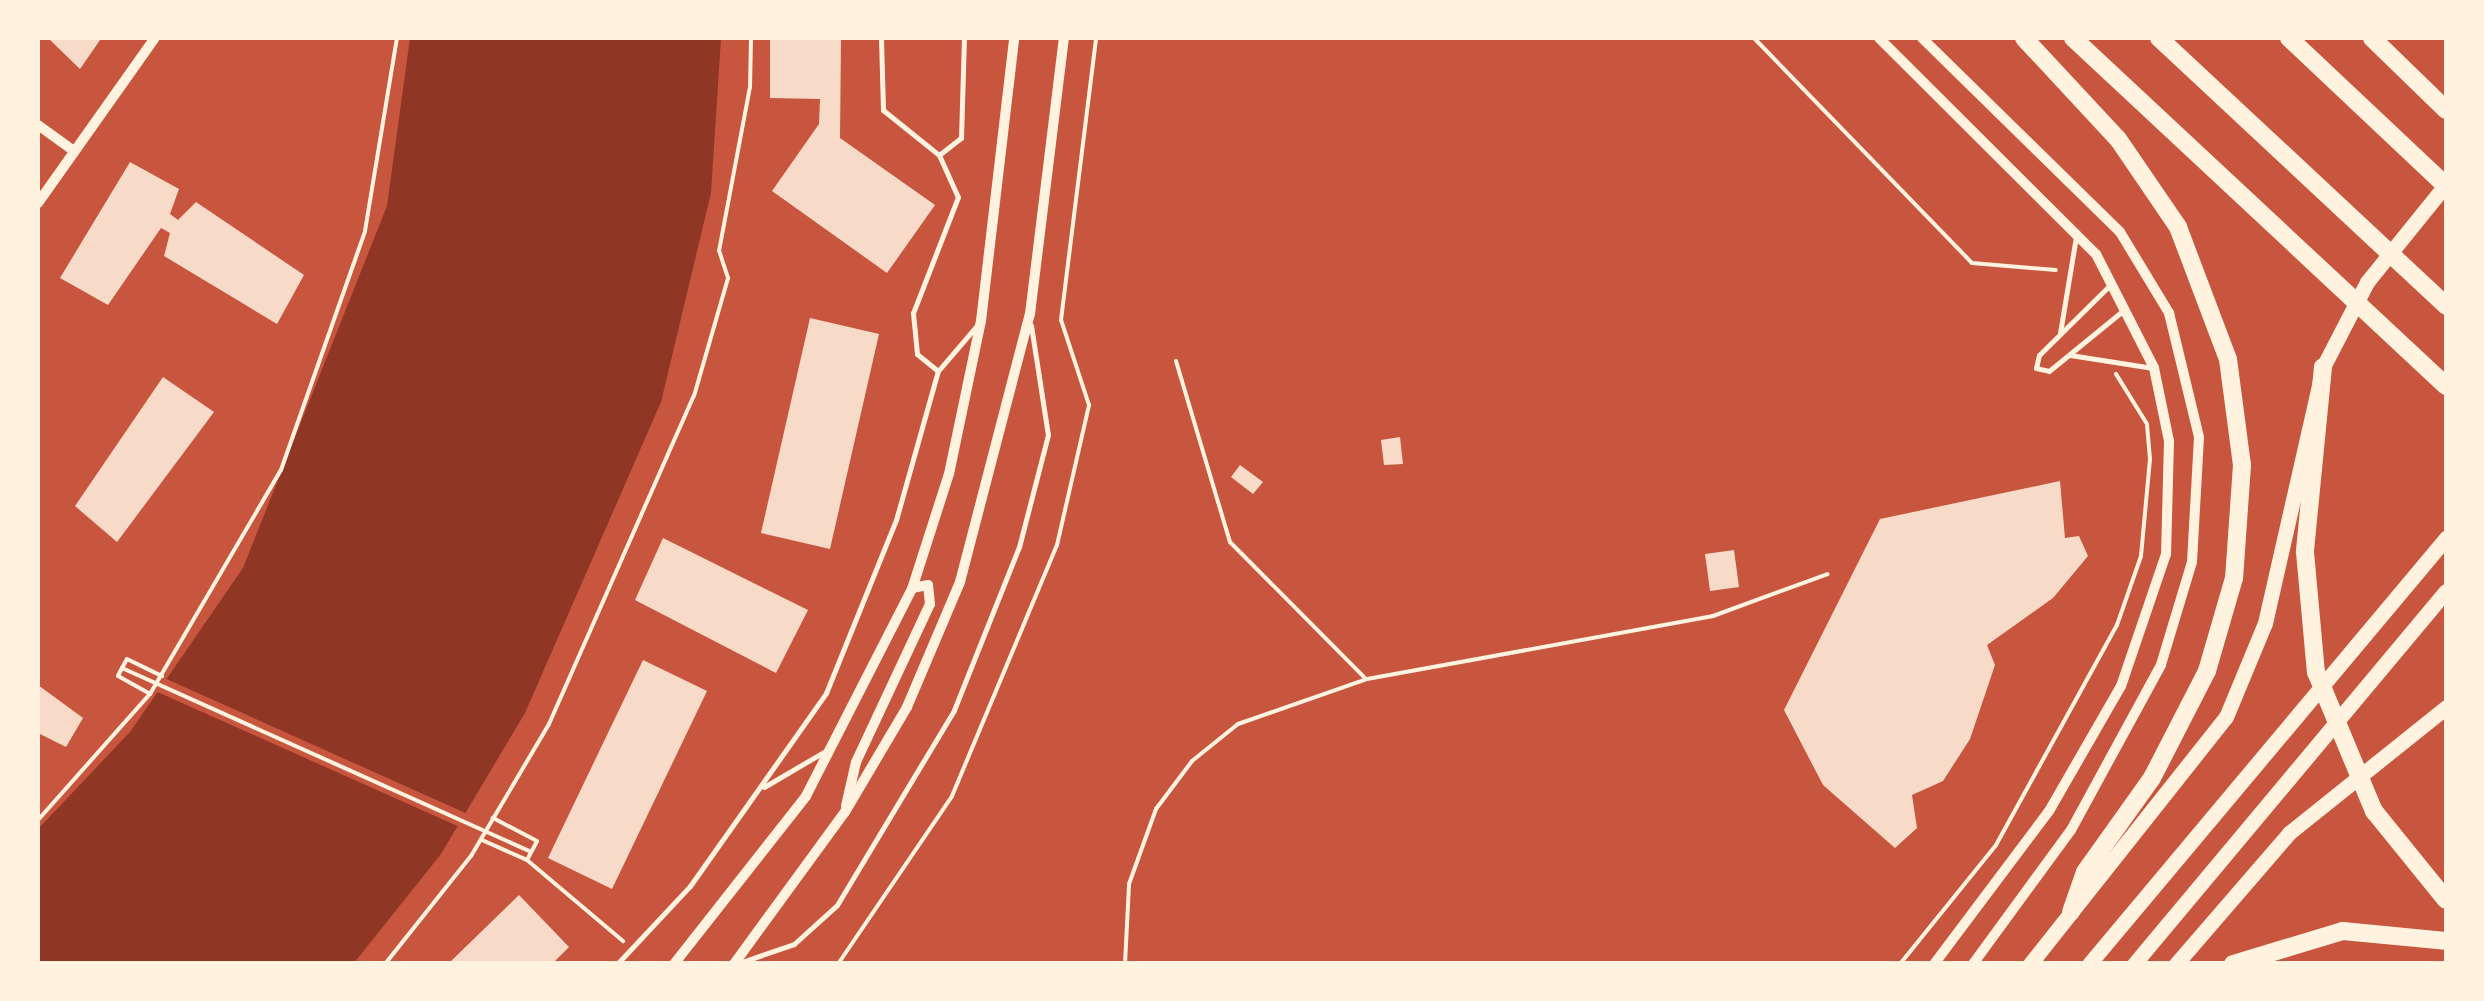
<!DOCTYPE html>
<style>
body{margin:0}
#map{position:relative;width:2484px;height:1001px;overflow:hidden;background:#c8553d;font-family:"Roboto Condensed",sans-serif}
div>[style]{position:absolute}
.water>*{inset:0;background:#8f3625}
.pier>*{inset:0;background:#c8553d}
.building>*{inset:0;background:#f7dbc8}
.path>*{height:4px;margin:-2px;padding:0 2px;transform-origin:2px;border-radius:2px;background:#fff3e0}
.service>*{height:5px;margin:-2.5px;padding:0 2.5px;transform-origin:2.5px;border-radius:2.5px;background:#fff3e0}
.minor>*{height:10px;margin:-5px;padding:0 5px;transform-origin:5px;border-radius:5px;background:#fff3e0}
.secondary>*{height:15px;margin:-7.5px;padding:0 7.5px;transform-origin:7.5px;border-radius:7.5px;background:#fff3e0}
.primary>*{height:15px;margin:-7.5px;padding:0 7.5px;transform-origin:7.5px;border-radius:7.5px;background:#fff3e0}
.motorway>*{height:18px;margin:-9px;padding:0 9px;transform-origin:9px;border-radius:9px;background:#fff3e0}
span{translate:-50% -50%;white-space:nowrap;text-align:center;line-height:1.15;-webkit-text-stroke:9px #fff3e0;paint-order:stroke}
.frame{position:absolute;inset:0;border:40px solid #fff3e0;pointer-events:none}
</style>
<div id="map">
<div class="water">
<i style="clip-path:polygon(410px 38px,721px 38px,711px 193px,661px 402px,525px 713px,441px 854px,354px 963px,38px 964px,38px 829px,130px 732px,243px 568px,387px 206px)"></i>
</div>
<div class="pier">
<i style="clip-path:polygon(162px 677px,470px 815px,462px 828px,153px 690px)"></i>
</div>
<div class="building">
<i style="clip-path:polygon(48px 38px,97px 38px,100px 40px,80px 69px)"></i>
<i style="clip-path:polygon(770px 38px,841px 38px,840px 138px,935px 205px,887px 273px,772px 191px,819px 124px,820px 99px,770px 98px)"></i>
<i style="clip-path:polygon(130px 162px,179px 189px,170px 214px,178px 220px,196px 202px,304px 275px,277px 324px,164px 256px,170px 233px,161px 228px,108px 305px,60px 278px)"></i>
<i style="clip-path:polygon(810px 318px,879px 334px,830px 549px,761px 533px)"></i>
<i style="clip-path:polygon(163px 377px,214px 412px,117px 542px,75px 506px)"></i>
<i style="clip-path:polygon(1400px 437px,1403px 464px,1384px 465px,1381px 440px)"></i>
<i style="clip-path:polygon(1240px 465px,1263px 482px,1253px 494px,1231px 477px)"></i>
<i style="clip-path:polygon(2060px 481px,2065px 538px,2079px 536px,2088px 556px,2053px 598px,1987px 645px,1995px 665px,1970px 739px,1943px 781px,1912px 795px,1917px 828px,1895px 848px,1823px 785px,1784px 710px,1880px 519px)"></i>
<i style="clip-path:polygon(663px 538px,808px 610px,776px 673px,635px 600px)"></i>
<i style="clip-path:polygon(1734px 550px,1739px 587px,1710px 591px,1705px 554px)"></i>
<i style="clip-path:polygon(643px 660px,707px 691px,612px 889px,548px 858px)"></i>
<i style="clip-path:polygon(38px 685px,83px 718px,66px 747px,38px 733px)"></i>
<i style="clip-path:polygon(519px 895px,569px 947px,552px 964px,448px 964px)"></i>
</div>
<div class="path">
<i style="left:1754px;top:38px;width:313px;rotate:45.9deg"></i>
<i style="left:1972px;top:263px;width:84px;rotate:4.8deg"></i>
<i style="left:1176px;top:361px;width:189px;rotate:73.4deg"></i>
<i style="left:1230px;top:542px;width:190px;rotate:45.2deg"></i>
<i style="left:122px;top:668px;width:448px;rotate:24.2deg"></i>
<i style="left:122px;top:668px;width:10px;rotate:-61deg"></i>
<i style="left:127px;top:659px;width:39px;rotate:26deg"></i>
<i style="left:122px;top:668px;width:9px;rotate:117deg"></i>
<i style="left:118px;top:676px;width:37px;rotate:29deg"></i>
<i style="left:38px;top:820px;width:169px;rotate:-48.4deg"></i>
<i style="left:150px;top:694px;width:259px;rotate:-59.7deg"></i>
<i style="left:281px;top:470px;width:253px;rotate:-70.6deg"></i>
<i style="left:365px;top:231px;width:196px;rotate:-80.6deg"></i>
<i style="left:482px;top:840px;width:49px;rotate:24deg"></i>
<i style="left:527px;top:860px;width:21px;rotate:-62deg"></i>
<i style="left:537px;top:841px;width:50px;rotate:-152.4deg"></i>
<i style="left:527px;top:860px;width:126px;rotate:40.2deg"></i>
<i style="left:385px;top:964px;width:138px;rotate:-51.5deg"></i>
<i style="left:471px;top:856px;width:153px;rotate:-59.4deg"></i>
<i style="left:549px;top:724px;width:359px;rotate:-66.2deg"></i>
<i style="left:694px;top:396px;width:123px;rotate:-73.9deg"></i>
<i style="left:728px;top:278px;width:28px;rotate:-108deg"></i>
<i style="left:719px;top:251px;width:167px;rotate:-79.3deg"></i>
<i style="left:750px;top:87px;width:49px;rotate:-88.8deg"></i>
<i style="left:838px;top:964px;width:203px;rotate:-55.8deg"></i>
<i style="left:952px;top:796px;width:272px;rotate:-67.3deg"></i>
<i style="left:1057px;top:545px;width:144px;rotate:-77.1deg"></i>
<i style="left:1089px;top:405px;width:89px;rotate:-108.2deg"></i>
<i style="left:1061px;top:320px;width:284px;rotate:-82.9deg"></i>
<i style="left:1125px;top:964px;width:80px;rotate:-87.1deg"></i>
<i style="left:1129px;top:884px;width:80px;rotate:-70.2deg"></i>
<i style="left:1156px;top:809px;width:60px;rotate:-53.1deg"></i>
<i style="left:1192px;top:761px;width:59px;rotate:-38.8deg"></i>
<i style="left:1238px;top:724px;width:137px;rotate:-19.2deg"></i>
<i style="left:1367px;top:679px;width:352px;rotate:-10.3deg"></i>
<i style="left:1713px;top:616px;width:122px;rotate:-20.1deg"></i>
<i style="left:1900px;top:964px;width:153px;rotate:-51.1deg"></i>
<i style="left:1996px;top:845px;width:251px;rotate:-61.2deg"></i>
<i style="left:2117px;top:625px;width:73px;rotate:-70.8deg"></i>
<i style="left:2141px;top:556px;width:97px;rotate:-84.7deg"></i>
<i style="left:2150px;top:459px;width:35px;rotate:-95deg"></i>
<i style="left:2147px;top:424px;width:59px;rotate:-121.8deg"></i>
</div>
<div class="service">
<i style="left:881px;top:38px;width:72px;rotate:88.4deg"></i>
<i style="left:883px;top:110px;width:72px;rotate:38.8deg"></i>
<i style="left:939px;top:155px;width:46px;rotate:65.7deg"></i>
<i style="left:958px;top:197px;width:124px;rotate:111.2deg"></i>
<i style="left:913px;top:313px;width:41px;rotate:84.4deg"></i>
<i style="left:917px;top:354px;width:27px;rotate:39deg"></i>
<i style="left:939px;top:155px;width:28px;rotate:-38deg"></i>
<i style="left:961px;top:138px;width:100px;rotate:-88.3deg"></i>
<i style="left:2111px;top:284px;width:101px;rotate:135.4deg"></i>
<i style="left:2039px;top:355px;width:13px;rotate:103deg"></i>
<i style="left:2036px;top:368px;width:13px;rotate:13deg"></i>
<i style="left:2049px;top:371px;width:98px;rotate:-39.2deg"></i>
<i style="left:2060px;top:333px;width:98px;rotate:-80.6deg"></i>
<i style="left:2070px;top:355px;width:84px;rotate:8.9deg"></i>
<i style="left:764px;top:787px;width:73px;rotate:-30.4deg"></i>
<i style="left:739px;top:963px;width:58px;rotate:-19.1deg"></i>
<i style="left:794px;top:944px;width:58px;rotate:-42.2deg"></i>
<i style="left:837px;top:905px;width:227px;rotate:-59deg"></i>
<i style="left:954px;top:710px;width:175px;rotate:-68.3deg"></i>
<i style="left:1019px;top:547px;width:116px;rotate:-75.5deg"></i>
<i style="left:1048px;top:435px;width:111px;rotate:-98.8deg"></i>
<i style="left:617px;top:964px;width:107px;rotate:-46.9deg"></i>
<i style="left:690px;top:886px;width:236px;rotate:-54.8deg"></i>
<i style="left:826px;top:693px;width:187px;rotate:-68deg"></i>
<i style="left:896px;top:520px;width:155px;rotate:-74.3deg"></i>
<i style="left:938px;top:371px;width:63px;rotate:-49.5deg"></i>
</div>
<div class="minor">
<i style="left:1879px;top:38px;width:306px;rotate:44.9deg"></i>
<i style="left:2096px;top:254px;width:128px;rotate:63deg"></i>
<i style="left:2154px;top:368px;width:75px;rotate:78.4deg"></i>
<i style="left:2169px;top:441px;width:113px;rotate:91.5deg"></i>
<i style="left:2166px;top:554px;width:139px;rotate:108.8deg"></i>
<i style="left:2121px;top:686px;width:144px;rotate:119.9deg"></i>
<i style="left:2049px;top:811px;width:191px;rotate:126.9deg"></i>
<i style="left:1922px;top:38px;width:277px;rotate:44.4deg"></i>
<i style="left:2120px;top:232px;width:95px;rotate:58.8deg"></i>
<i style="left:2169px;top:313px;width:128px;rotate:76.4deg"></i>
<i style="left:2199px;top:437px;width:125px;rotate:93.2deg"></i>
<i style="left:2192px;top:562px;width:108px;rotate:106.8deg"></i>
<i style="left:2161px;top:665px;width:188px;rotate:118.6deg"></i>
<i style="left:2071px;top:830px;width:166px;rotate:126.2deg"></i>
<i style="left:38px;top:125px;width:44px;rotate:35.8deg"></i>
<i style="left:38px;top:203px;width:202px;rotate:-54.7deg"></i>
<i style="left:846px;top:806px;width:45px;rotate:-77.2deg"></i>
<i style="left:856px;top:762px;width:174px;rotate:-64.9deg"></i>
<i style="left:930px;top:604px;width:19px;rotate:-96deg"></i>
<i style="left:928px;top:585px;width:15px;rotate:169deg"></i>
<i style="left:674px;top:964px;width:214px;rotate:-51.8deg"></i>
<i style="left:806px;top:796px;width:233px;rotate:-62.9deg"></i>
<i style="left:912px;top:589px;width:121px;rotate:-72.2deg"></i>
<i style="left:949px;top:474px;width:156px;rotate:-78.2deg"></i>
<i style="left:981px;top:321px;width:285px;rotate:-83.3deg"></i>
<i style="left:734px;top:964px;width:188px;rotate:-53.9deg"></i>
<i style="left:845px;top:812px;width:122px;rotate:-59.4deg"></i>
<i style="left:907px;top:707px;width:136px;rotate:-67deg"></i>
<i style="left:960px;top:582px;width:277px;rotate:-75.4deg"></i>
<i style="left:1030px;top:314px;width:278px;rotate:-83deg"></i>
</div>
<div class="secondary">
<i style="left:2030px;top:964px;width:315px;rotate:-51.6deg"></i>
<i style="left:2226px;top:717px;width:102px;rotate:-67.5deg"></i>
<i style="left:2265px;top:623px;width:262px;rotate:-77.2deg"></i>
<i style="left:2323px;top:367px;width:96px;rotate:-62.6deg"></i>
<i style="left:2367px;top:282px;width:126px;rotate:-51.1deg"></i>
<i style="left:2176px;top:964px;width:173px;rotate:-49.2deg"></i>
<i style="left:2289px;top:833px;width:201px;rotate:-38.7deg"></i>
</div>
<div class="primary">
<i style="left:2089px;top:964px;width:556px;rotate:-50.04deg"></i>
<i style="left:2134px;top:964px;width:486px;rotate:-50.1deg"></i>
</div>
<div class="motorway">
<i style="left:2024px;top:38px;width:138px;rotate:47.1deg"></i>
<i style="left:2118px;top:139px;width:107px;rotate:55.7deg"></i>
<i style="left:2178px;top:227px;width:141px;rotate:69.3deg"></i>
<i style="left:2228px;top:359px;width:107px;rotate:82.5deg"></i>
<i style="left:2242px;top:465px;width:113px;rotate:94deg"></i>
<i style="left:2234px;top:578px;width:97px;rotate:106.2deg"></i>
<i style="left:2207px;top:671px;width:120px;rotate:117.2deg"></i>
<i style="left:2152px;top:778px;width:115px;rotate:125.5deg"></i>
<i style="left:2085px;top:872px;width:42px;rotate:109.3deg"></i>
<i style="left:2073px;top:38px;width:510px;rotate:43.01deg"></i>
<i style="left:2159px;top:38px;width:393px;rotate:43deg"></i>
<i style="left:2289px;top:38px;width:216px;rotate:43.3deg"></i>
<i style="left:2372px;top:38px;width:103px;rotate:44.2deg"></i>
<i style="left:2323px;top:367px;width:186px;rotate:95.6deg"></i>
<i style="left:2305px;top:552px;width:121px;rotate:84.8deg"></i>
<i style="left:2316px;top:672px;width:151px;rotate:67.4deg"></i>
<i style="left:2374px;top:811px;width:114px;rotate:51deg"></i>
<i style="left:2233px;top:964px;width:115px;rotate:-16.7deg"></i>
<i style="left:2343px;top:931px;width:103px;rotate:5.5deg"></i>
</div>
<div class="frame"></div>
</div>
